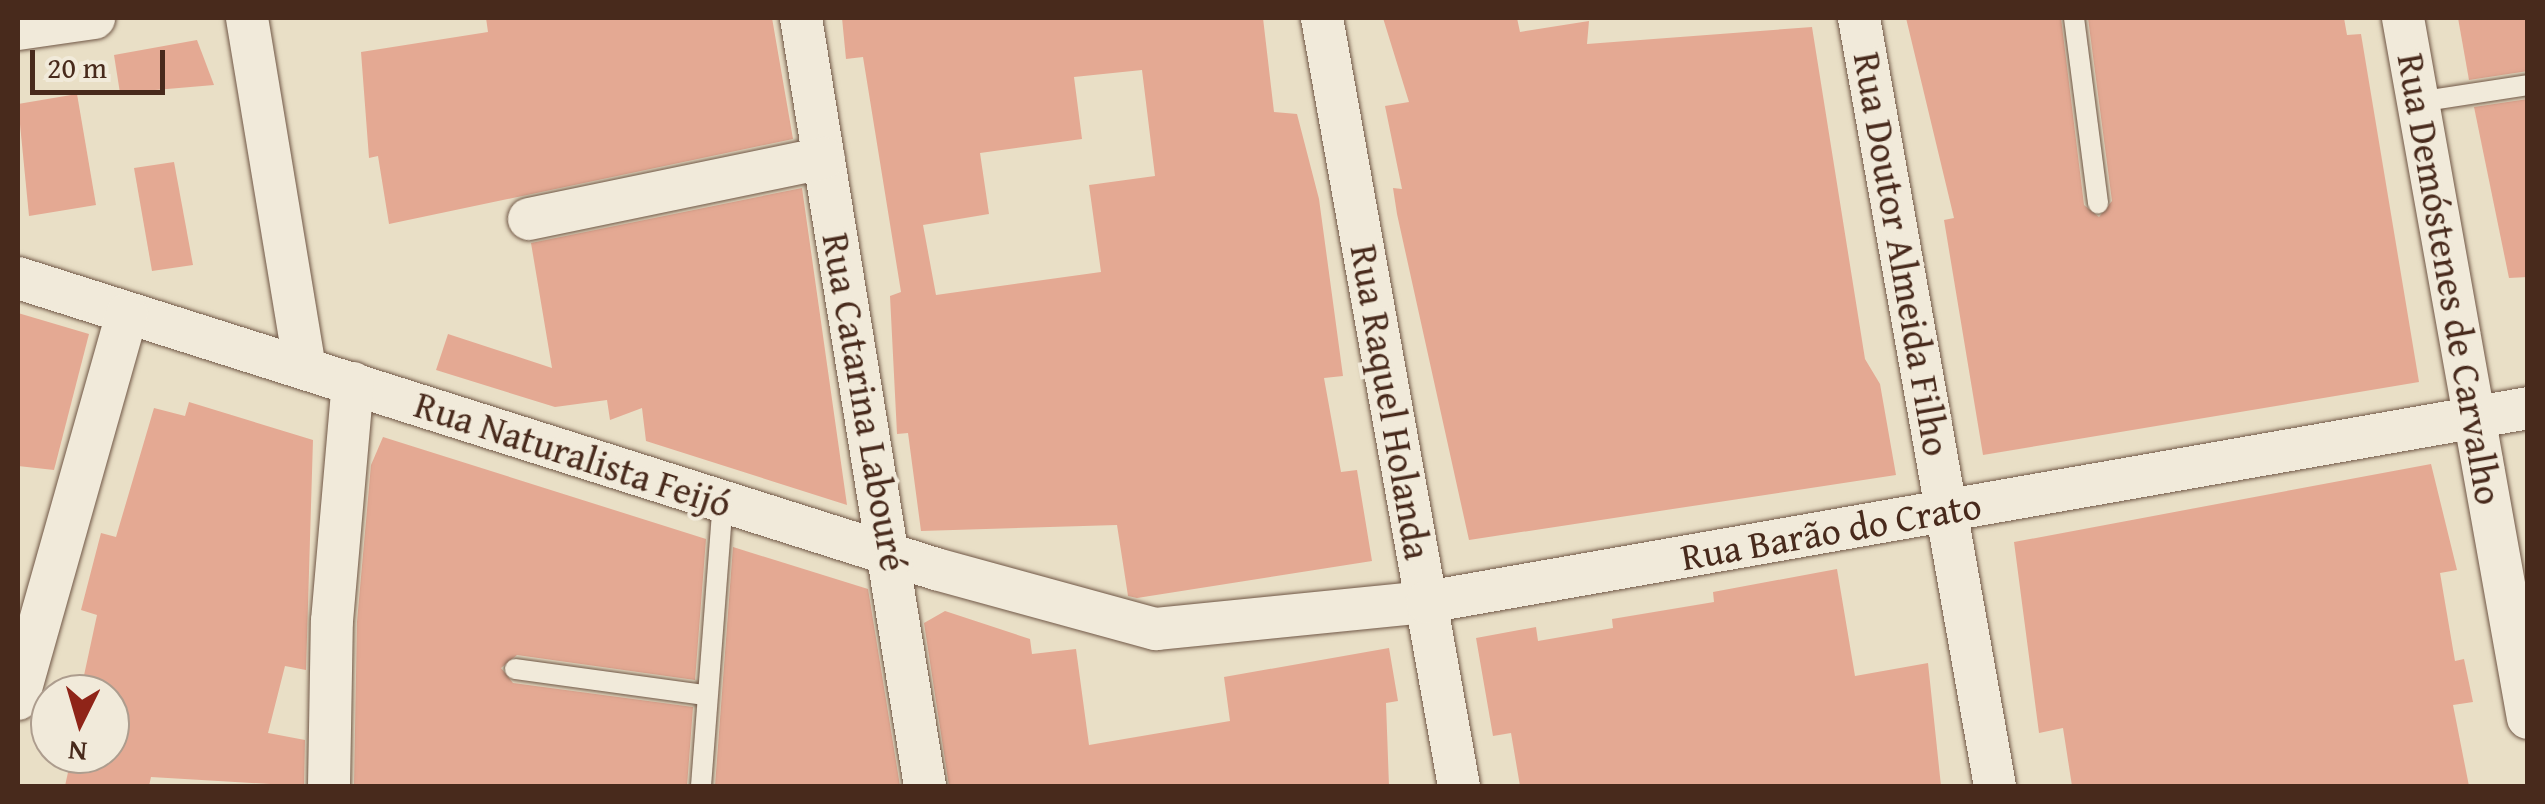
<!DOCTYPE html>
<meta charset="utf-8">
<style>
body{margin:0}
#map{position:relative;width:2545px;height:804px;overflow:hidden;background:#e9dfc6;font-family:"Gentium Book Plus",serif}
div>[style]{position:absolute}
.building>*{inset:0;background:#e4a993}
.roads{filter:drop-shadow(0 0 2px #705746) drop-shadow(0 0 2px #705746)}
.service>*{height:20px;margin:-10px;padding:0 10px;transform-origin:10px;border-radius:10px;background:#f1eada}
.minor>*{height:42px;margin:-21px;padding:0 21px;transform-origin:21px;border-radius:21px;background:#f1eada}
span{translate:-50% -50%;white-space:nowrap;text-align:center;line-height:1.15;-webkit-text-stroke:8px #f1eada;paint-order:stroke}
.street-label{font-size:38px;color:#482a1c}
.frame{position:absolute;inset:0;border:20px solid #482a1c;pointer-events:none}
.north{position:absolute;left:30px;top:674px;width:100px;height:100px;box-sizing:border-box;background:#f1eada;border:2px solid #ad9d8e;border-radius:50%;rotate:185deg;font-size:28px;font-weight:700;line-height:40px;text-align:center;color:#482a1c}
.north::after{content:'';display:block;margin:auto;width:35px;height:45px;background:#8f2418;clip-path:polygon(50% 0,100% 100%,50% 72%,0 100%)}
.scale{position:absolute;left:30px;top:50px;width:135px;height:45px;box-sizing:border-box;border:5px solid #482a1c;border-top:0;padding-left:12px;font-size:30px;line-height:35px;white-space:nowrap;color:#482a1c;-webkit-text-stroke:8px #f1eada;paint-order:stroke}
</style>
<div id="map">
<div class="building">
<i style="clip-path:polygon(486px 18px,772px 18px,793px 139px,389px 224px,378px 156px,369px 158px,361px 52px,488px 32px)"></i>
<i style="clip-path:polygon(evenodd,842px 18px,1263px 18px,1274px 112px,1297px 114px,1319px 199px,1343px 376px,1324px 378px,1341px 472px,1357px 470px,1372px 561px,1137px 598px,1128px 596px,1117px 525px,921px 531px,908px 433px,897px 434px,890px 296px,901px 292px,863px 57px,846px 59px,842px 18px,1142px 70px,1155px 176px,1089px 185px,1101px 272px,936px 295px,923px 225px,989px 214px,980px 153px,1082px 139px,1074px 77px,1142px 70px)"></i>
<i style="clip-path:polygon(1383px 18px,1517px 18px,1520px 32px,1589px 21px,1587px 44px,1812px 27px,1865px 359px,1880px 384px,1896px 475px,1469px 540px,1397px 214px,1393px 188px,1402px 189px,1385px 106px,1409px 102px)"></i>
<i style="clip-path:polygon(1906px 18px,2061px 18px,2084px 205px,2099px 217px,2112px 201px,2088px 18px,2344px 18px,2347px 35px,2361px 34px,2419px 382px,1983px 455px,1944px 220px,1954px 218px)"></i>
<i style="clip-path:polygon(2458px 18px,2528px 18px,2528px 71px,2469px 80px)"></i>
<i style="clip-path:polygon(197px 40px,214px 85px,120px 93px,114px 55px)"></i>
<i style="clip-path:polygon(77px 94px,96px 205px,29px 216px,18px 104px)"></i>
<i style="clip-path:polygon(2528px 99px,2528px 277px,2509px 278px,2474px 107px)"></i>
<i style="clip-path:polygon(174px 162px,193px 265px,152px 271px,134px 168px)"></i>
<i style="clip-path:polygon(802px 188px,847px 505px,646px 441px,642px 408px,610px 420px,607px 400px,555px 407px,436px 370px,448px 334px,552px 368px,531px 243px)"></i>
<i style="clip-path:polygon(18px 313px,89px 334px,54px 470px,18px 466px)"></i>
<i style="clip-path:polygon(189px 402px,313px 440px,306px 670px,285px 666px,268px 733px,305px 740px,304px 786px,151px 777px,149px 786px,65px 786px,72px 754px,110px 754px,110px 694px,80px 694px,97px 615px,81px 610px,101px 533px,116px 537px,154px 408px,185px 416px)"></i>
<i style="clip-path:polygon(383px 437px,706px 539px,695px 680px,517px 655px,501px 668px,513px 683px,693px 707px,687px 786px,354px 786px,357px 622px,371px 465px)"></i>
<i style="clip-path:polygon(2431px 464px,2457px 570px,2440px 573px,2455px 661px,2464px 659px,2473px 702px,2453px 705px,2469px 786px,2072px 786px,2063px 728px,2039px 733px,2014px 542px)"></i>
<i style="clip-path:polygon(733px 547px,868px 589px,900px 786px,715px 786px)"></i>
<i style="clip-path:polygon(1837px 569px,1855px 676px,1928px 663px,1941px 786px,1520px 786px,1511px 733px,1493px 736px,1476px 638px,1536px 627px,1538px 641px,1613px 628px,1612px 619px,1714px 602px,1713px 592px)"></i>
<i style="clip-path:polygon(945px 611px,1030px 639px,1032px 654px,1076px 649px,1089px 745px,1230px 721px,1224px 677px,1389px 648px,1398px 701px,1386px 703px,1389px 786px,949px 786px,924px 623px)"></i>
</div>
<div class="roads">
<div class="service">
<i style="left:2074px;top:18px;width:187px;rotate:82.6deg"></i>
<i style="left:2418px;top:102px;width:111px;rotate:-8.8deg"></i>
<i style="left:515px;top:669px;width:193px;rotate:7.8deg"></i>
<i style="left:701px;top:786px;width:286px;rotate:-85.6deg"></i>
</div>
<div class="minor">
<i style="left:247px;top:18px;width:355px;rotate:80.6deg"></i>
<i style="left:801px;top:18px;width:778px;rotate:80.83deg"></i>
<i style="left:1322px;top:18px;width:780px;rotate:79.89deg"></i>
<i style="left:1859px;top:18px;width:780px;rotate:79.96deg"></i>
<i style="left:2403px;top:18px;width:711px;rotate:79.88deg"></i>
<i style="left:18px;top:29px;width:77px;rotate:-8.2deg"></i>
<i style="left:529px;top:219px;width:301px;rotate:-11.7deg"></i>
<i style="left:18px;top:278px;width:963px;rotate:17.59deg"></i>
<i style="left:936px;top:569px;width:228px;rotate:15.3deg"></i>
<i style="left:1156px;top:629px;width:272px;rotate:-5.7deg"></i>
<i style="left:1427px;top:602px;width:1118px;rotate:-9.99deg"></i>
<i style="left:18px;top:699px;width:400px;rotate:-74.2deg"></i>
<i style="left:329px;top:786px;width:165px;rotate:-89deg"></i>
<i style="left:332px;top:621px;width:239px;rotate:-85deg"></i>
</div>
</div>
<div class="street-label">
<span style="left:1902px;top:254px;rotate:80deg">Rua Doutor Almeida Filho</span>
<span style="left:2450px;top:279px;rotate:80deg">Rua Demóstenes de Carvalho</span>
<span style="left:865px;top:402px;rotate:80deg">Rua Catarina Labouré</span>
<span style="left:1391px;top:402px;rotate:80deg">Rua Raquel Holanda</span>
<span style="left:573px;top:454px;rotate:18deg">Rua Naturalista Feijó</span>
<span style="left:1831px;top:531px;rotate:-10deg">Rua Barão do Crato</span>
</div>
<div class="frame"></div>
<div class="north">N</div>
<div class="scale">20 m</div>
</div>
